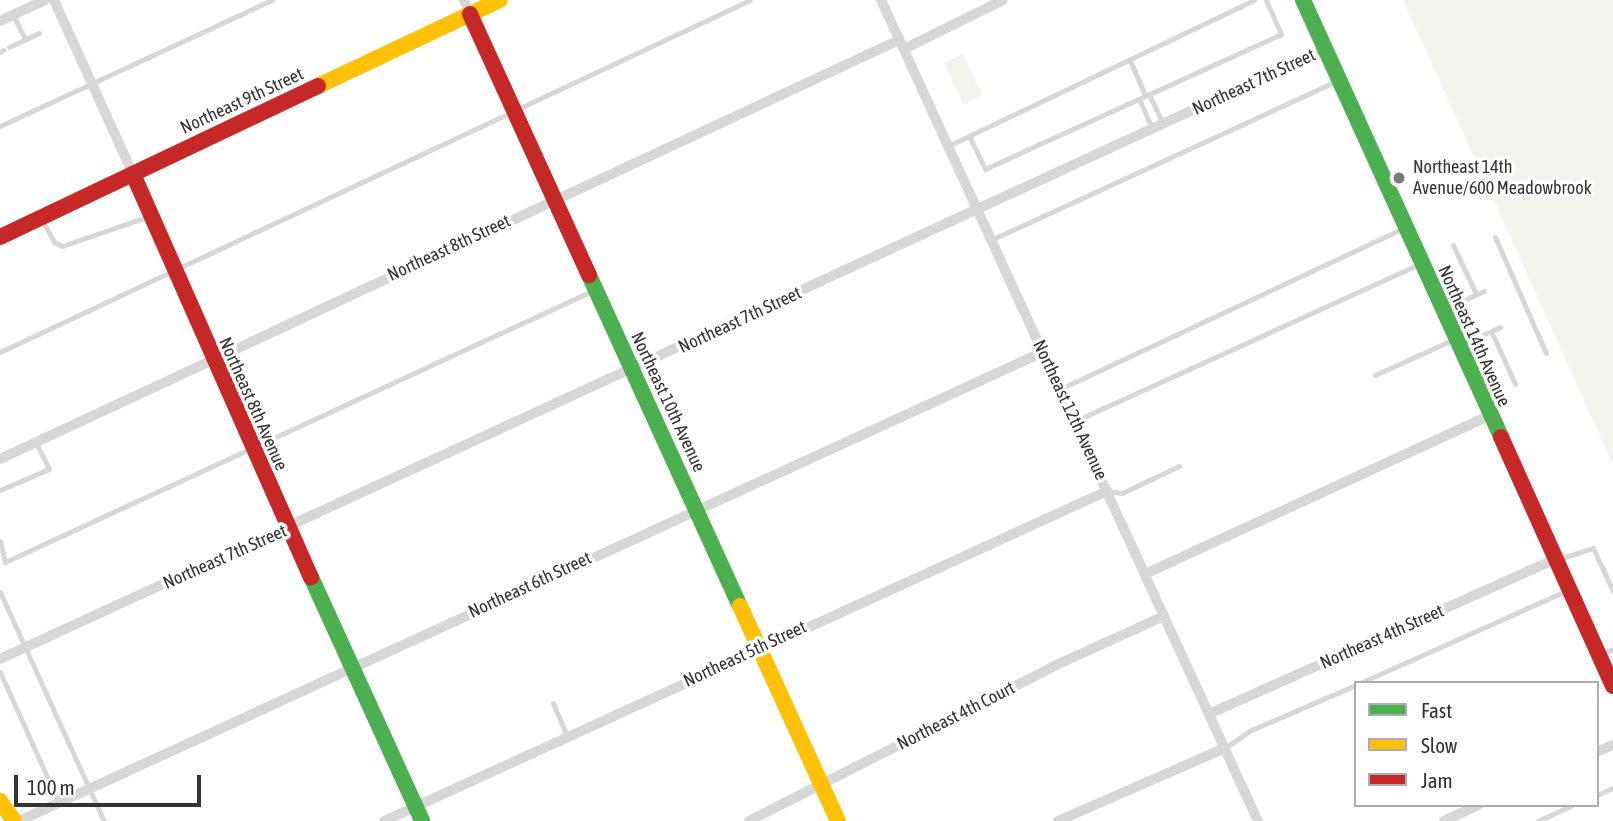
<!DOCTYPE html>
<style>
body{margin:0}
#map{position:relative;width:1613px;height:821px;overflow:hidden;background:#fff;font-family:"Asap Condensed",sans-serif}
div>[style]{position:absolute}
.green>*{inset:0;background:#f1f5ed}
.lane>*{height:5px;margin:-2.5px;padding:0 2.5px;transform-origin:2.5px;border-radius:2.5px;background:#d7d7d7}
.street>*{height:10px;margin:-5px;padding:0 5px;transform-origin:5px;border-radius:5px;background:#d7d7d7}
.fast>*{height:16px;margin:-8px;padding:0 8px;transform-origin:8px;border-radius:8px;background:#4caf50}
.slow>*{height:16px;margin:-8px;padding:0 8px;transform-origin:8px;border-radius:8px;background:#ffc107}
.jam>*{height:16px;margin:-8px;padding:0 8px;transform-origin:8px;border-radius:8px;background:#c62828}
.dots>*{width:19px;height:19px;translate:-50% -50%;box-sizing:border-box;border:4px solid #fff;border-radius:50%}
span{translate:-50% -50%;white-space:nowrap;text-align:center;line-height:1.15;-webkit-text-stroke:7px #fff;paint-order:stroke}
.street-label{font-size:18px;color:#333}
.poi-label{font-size:18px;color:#333}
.left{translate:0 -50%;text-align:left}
.legend{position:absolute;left:1354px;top:681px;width:245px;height:126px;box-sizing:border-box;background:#fff;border:2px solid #adadad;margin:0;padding:9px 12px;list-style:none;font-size:21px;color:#333}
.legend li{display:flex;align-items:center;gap:14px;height:35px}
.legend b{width:35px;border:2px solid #adadad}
.scale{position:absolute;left:14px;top:775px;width:187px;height:32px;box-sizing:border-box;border:4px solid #333;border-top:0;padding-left:9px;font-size:21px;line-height:24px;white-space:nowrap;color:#333;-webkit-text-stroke:5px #fff;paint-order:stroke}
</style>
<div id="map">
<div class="green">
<i style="clip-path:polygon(1403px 0,1613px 0,1613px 464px)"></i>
<i style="clip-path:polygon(963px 54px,982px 95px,963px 104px,944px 63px)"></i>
</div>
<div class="lane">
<i style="left:13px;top:15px;width:27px;rotate:63deg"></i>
<i style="left:9px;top:47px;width:33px;rotate:-25deg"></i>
<i style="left:0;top:52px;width:4px;rotate:-34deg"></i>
<i style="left:1130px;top:60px;width:39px;rotate:67deg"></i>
<i style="left:1149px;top:94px;width:33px;rotate:65deg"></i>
<i style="left:1139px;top:99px;width:32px;rotate:66deg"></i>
<i style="left:0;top:126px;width:300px;rotate:-24.9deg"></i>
<i style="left:969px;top:136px;width:37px;rotate:64deg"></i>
<i style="left:985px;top:169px;width:325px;rotate:-24.5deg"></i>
<i style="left:1281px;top:34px;width:37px;rotate:-114deg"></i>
<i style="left:950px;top:145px;width:337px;rotate:-25.5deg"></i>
<i style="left:42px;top:220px;width:25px;rotate:61deg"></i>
<i style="left:54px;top:242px;width:9px;rotate:27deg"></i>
<i style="left:62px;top:246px;width:92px;rotate:-19deg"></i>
<i style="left:1495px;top:237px;width:127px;rotate:66.3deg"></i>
<i style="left:993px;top:239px;width:379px;rotate:-24.7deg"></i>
<i style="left:1453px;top:245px;width:54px;rotate:64.9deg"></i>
<i style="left:1445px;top:309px;width:43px;rotate:-24.8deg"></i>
<i style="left:1491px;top:331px;width:58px;rotate:65.6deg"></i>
<i style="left:1460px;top:345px;width:44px;rotate:-24.2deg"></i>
<i style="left:0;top:352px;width:828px;rotate:-25.14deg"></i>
<i style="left:1375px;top:375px;width:87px;rotate:-24.5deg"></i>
<i style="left:1060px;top:389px;width:379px;rotate:-25.1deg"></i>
<i style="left:1075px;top:421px;width:379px;rotate:-24.5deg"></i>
<i style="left:0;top:490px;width:53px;rotate:-23.2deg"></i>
<i style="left:49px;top:469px;width:30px;rotate:-116deg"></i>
<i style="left:1107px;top:491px;width:15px;rotate:8deg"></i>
<i style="left:1122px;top:493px;width:63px;rotate:-25.3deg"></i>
<i style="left:0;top:541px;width:22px;rotate:77deg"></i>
<i style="left:5px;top:562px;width:649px;rotate:-24.79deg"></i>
<i style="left:1559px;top:559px;width:36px;rotate:-18deg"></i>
<i style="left:1593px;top:548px;width:47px;rotate:65.1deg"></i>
<i style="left:0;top:592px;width:252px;rotate:65.6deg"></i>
<i style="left:1602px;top:654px;width:12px;rotate:-24deg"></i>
<i style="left:0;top:672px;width:144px;rotate:65.8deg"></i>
<i style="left:1360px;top:683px;width:228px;rotate:-24.1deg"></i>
<i style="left:553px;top:703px;width:36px;rotate:67deg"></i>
<i style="left:1225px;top:748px;width:29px;rotate:-35deg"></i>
<i style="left:1249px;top:731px;width:116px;rotate:-23.3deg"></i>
<i style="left:1597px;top:795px;width:17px;rotate:-24deg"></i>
<i style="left:1538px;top:821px;width:38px;rotate:-25deg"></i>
</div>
<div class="street">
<i style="left:54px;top:0;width:191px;rotate:65.6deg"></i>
<i style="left:464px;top:0;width:15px;rotate:67deg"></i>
<i style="left:881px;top:0;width:903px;rotate:65.34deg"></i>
<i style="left:0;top:21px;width:50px;rotate:-25deg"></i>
<i style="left:904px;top:49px;width:110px;rotate:-26.3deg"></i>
<i style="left:0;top:459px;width:992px;rotate:-24.99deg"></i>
<i style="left:1145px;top:574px;width:379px;rotate:-24.7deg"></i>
<i style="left:0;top:659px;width:1459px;rotate:-24.72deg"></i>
<i style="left:1209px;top:714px;width:380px;rotate:-24.1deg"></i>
<i style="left:1597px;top:752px;width:17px;rotate:-24deg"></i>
<i style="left:19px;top:821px;width:1126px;rotate:-24.61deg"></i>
<i style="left:384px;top:821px;width:795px;rotate:-24.53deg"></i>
<i style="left:749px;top:821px;width:340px;rotate:-26.9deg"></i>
<i style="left:1052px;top:667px;width:123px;rotate:-24.5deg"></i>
<i style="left:1058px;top:821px;width:182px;rotate:-23.6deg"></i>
<i style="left:1444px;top:821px;width:38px;rotate:-25deg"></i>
</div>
<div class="fast">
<i style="left:1303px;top:0;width:480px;rotate:65.6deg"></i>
<i style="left:589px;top:275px;width:364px;rotate:65.5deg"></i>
<i style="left:311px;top:577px;width:268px;rotate:65.5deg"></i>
</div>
<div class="slow">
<i style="left:318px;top:86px;width:201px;rotate:-25.3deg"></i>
<i style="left:740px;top:606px;width:236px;rotate:65.5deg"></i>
<i style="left:0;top:801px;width:24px;rotate:55deg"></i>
</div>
<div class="jam">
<i style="left:470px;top:14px;width:287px;rotate:65.5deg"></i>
<i style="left:133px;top:174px;width:441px;rotate:66.2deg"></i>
<i style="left:0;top:237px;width:352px;rotate:-25.4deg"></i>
<i style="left:1501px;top:437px;width:273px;rotate:65.8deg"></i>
</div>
<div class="dots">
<i style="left:1399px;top:178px;background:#7a7a7a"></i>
</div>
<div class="street-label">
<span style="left:1254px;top:82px;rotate:-25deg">Northeast 7th Street</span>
<span style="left:242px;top:101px;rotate:-25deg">Northeast 9th Street</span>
<span style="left:449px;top:248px;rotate:-25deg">Northeast 8th Street</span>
<span style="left:740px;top:320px;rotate:-25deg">Northeast 7th Street</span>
<span style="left:1474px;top:336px;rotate:66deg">Northeast 14th Avenue</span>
<span style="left:668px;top:402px;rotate:65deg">Northeast 10th Avenue</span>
<span style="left:253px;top:404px;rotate:66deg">Northeast 8th Avenue</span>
<span style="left:1070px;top:410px;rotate:65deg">Northeast 12th Avenue</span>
<span style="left:225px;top:557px;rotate:-24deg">Northeast 7th Street</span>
<span style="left:530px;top:585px;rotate:-25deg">Northeast 6th Street</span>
<span style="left:1382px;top:637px;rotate:-24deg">Northeast 4th Street</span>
<span style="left:745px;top:654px;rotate:-25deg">Northeast 5th Street</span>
<span style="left:956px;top:716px;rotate:-27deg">Northeast 4th Court</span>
</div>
<div class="poi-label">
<span class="left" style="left:1413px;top:178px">Northeast 14th<br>Avenue/600 Meadowbrook</span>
</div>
<ul class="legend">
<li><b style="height:9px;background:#4caf50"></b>Fast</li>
<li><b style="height:9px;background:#ffc107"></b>Slow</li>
<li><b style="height:9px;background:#c62828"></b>Jam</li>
</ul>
<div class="scale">100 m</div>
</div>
